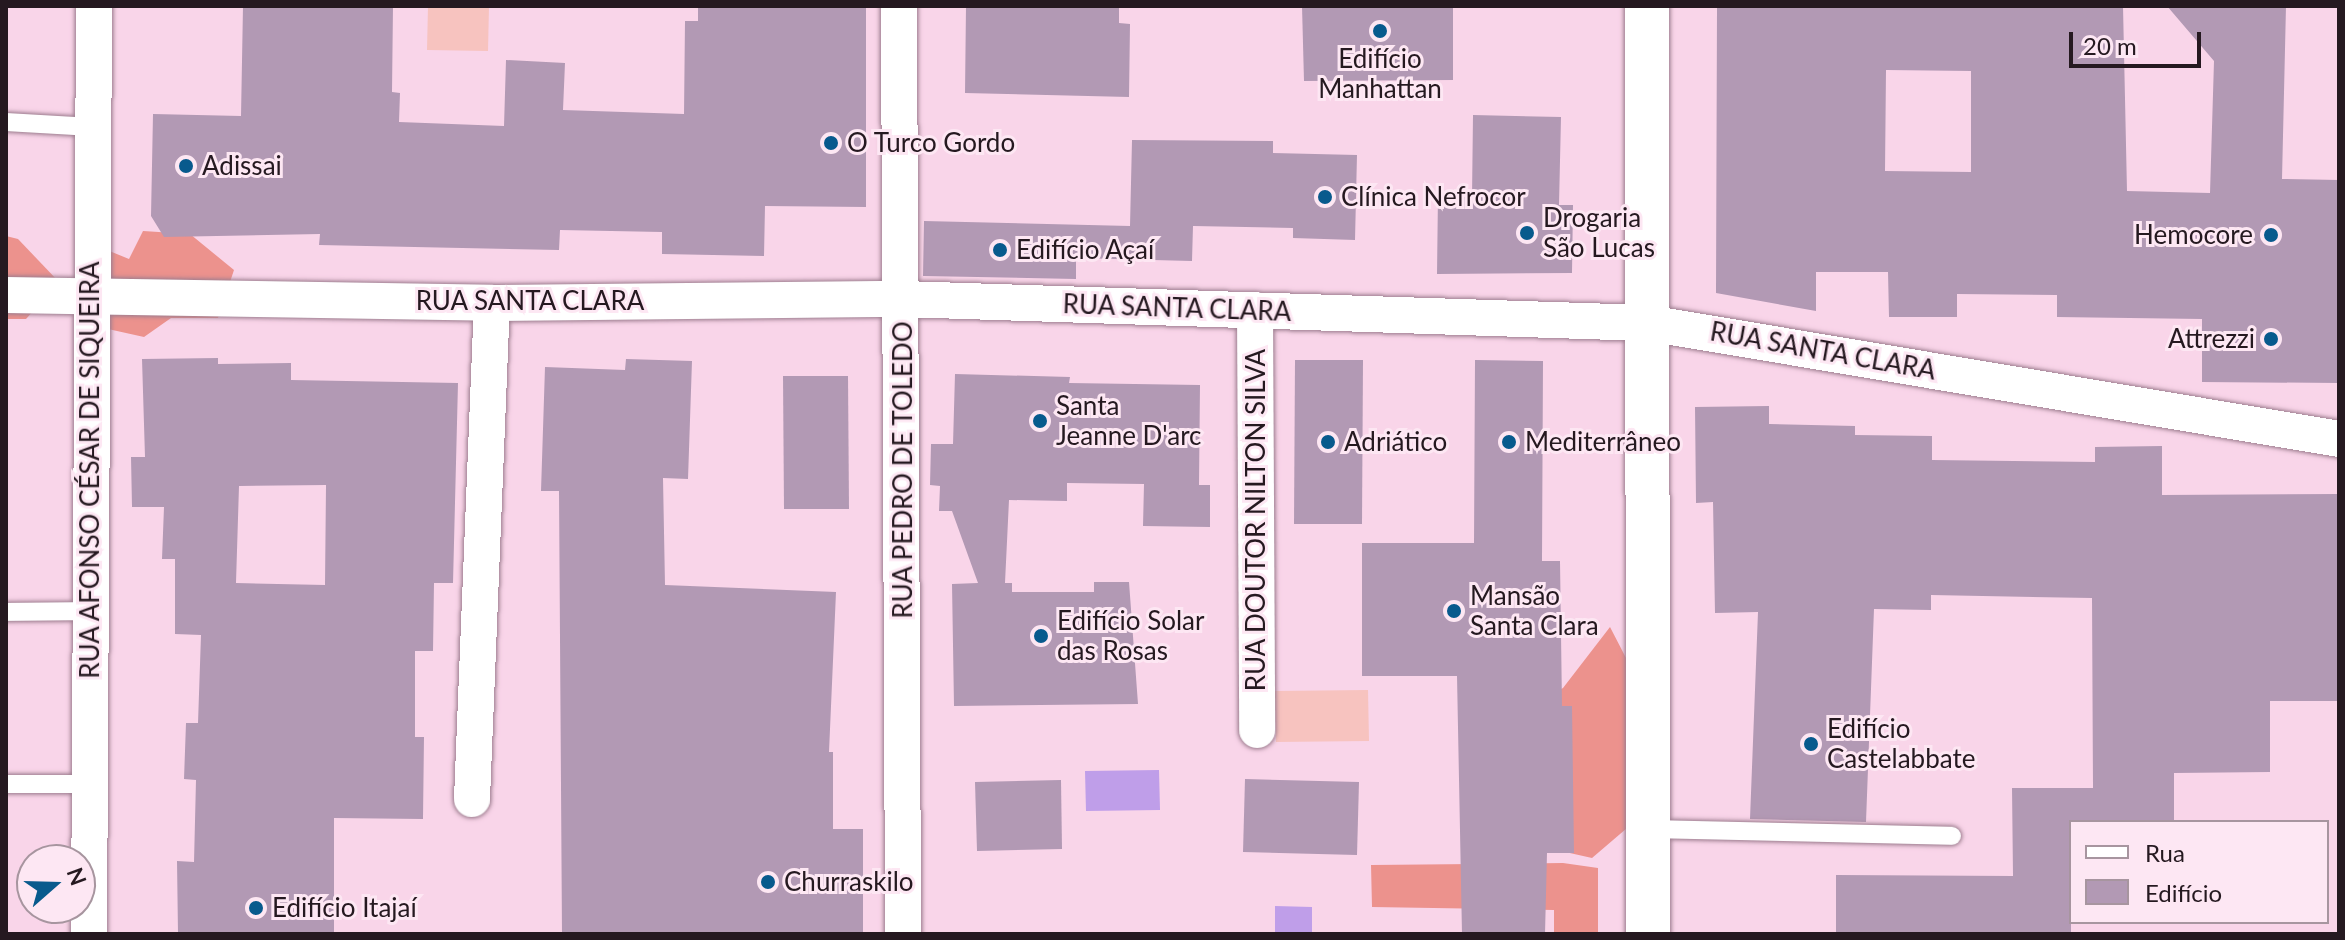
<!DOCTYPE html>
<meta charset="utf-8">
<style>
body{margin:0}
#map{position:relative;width:2345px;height:940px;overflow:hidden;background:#f9d5e9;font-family:Lato,sans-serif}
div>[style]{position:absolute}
.green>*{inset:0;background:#f7c3bf}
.forest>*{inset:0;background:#ec928d}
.water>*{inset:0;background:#bf9ee9}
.building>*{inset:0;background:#b299b4}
.roads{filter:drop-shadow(0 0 2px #9d7d8f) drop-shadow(0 0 2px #9d7d8f)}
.lane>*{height:18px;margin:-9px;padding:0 9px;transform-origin:9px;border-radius:9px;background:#fff}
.street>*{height:36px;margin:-18px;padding:0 18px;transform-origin:18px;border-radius:18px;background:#fff}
.secondary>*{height:44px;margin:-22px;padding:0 22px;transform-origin:22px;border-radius:22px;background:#fff}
.dots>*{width:22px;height:22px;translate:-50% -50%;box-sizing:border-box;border:4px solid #fde7f3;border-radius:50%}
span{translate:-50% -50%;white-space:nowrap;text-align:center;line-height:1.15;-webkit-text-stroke:6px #fde7f3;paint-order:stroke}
.poi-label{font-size:26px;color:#251920}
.left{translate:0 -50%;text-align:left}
.right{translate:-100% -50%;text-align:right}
.street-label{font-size:26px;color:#251920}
.frame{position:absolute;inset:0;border:8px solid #251920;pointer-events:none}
.legend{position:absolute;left:2069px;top:820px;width:260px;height:104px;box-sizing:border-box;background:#fde7f3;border:2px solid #a7959f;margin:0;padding:10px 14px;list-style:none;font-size:24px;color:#251920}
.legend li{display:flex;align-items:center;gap:16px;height:40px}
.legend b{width:40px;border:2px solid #a7959f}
.north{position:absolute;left:16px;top:844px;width:80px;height:80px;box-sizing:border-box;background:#fde7f3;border:2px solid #a7959f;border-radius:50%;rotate:70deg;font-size:22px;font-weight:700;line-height:32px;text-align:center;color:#251920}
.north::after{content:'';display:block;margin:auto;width:28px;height:36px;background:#085a8d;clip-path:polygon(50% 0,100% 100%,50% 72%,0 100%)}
.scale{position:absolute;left:2069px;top:32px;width:132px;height:36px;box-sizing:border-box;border:4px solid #251920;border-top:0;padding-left:10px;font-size:24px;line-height:28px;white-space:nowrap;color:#251920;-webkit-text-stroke:6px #fde7f3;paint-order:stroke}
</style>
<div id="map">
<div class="green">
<i style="clip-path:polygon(428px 6px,489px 6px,488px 51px,427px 50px)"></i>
<i style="clip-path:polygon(1368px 690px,1369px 741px,1276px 742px,1275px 691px)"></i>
</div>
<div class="forest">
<i style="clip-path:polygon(143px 231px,190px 234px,234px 270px,218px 318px,171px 318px,144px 337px,108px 329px,107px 250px,129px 259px)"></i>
<i style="clip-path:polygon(6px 236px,18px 239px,59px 282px,26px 319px,6px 319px)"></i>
<i style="clip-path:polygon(1610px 627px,1640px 685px,1668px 793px,1592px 858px,1490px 835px,1488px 730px,1563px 688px)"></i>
<i style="clip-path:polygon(1563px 863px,1598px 868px,1598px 934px,1554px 934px,1554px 910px,1372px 907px,1371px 865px)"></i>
</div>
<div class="water">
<i style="clip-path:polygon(1159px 770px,1160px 810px,1086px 811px,1085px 771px)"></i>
<i style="clip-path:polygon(1275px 906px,1312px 907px,1312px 934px,1275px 934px)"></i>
</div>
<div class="building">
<i style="clip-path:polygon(243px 6px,393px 6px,392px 92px,400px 93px,399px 122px,504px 126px,506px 60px,565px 63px,563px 110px,684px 114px,685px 21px,698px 21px,698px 6px,866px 6px,866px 207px,765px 206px,764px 256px,662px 254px,662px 232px,560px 230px,559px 250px,319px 245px,320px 234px,164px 237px,151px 216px,153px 114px,241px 116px)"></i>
<i style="clip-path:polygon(966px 6px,1119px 6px,1119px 23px,1130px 24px,1129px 97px,965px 93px)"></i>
<i style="clip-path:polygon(1302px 6px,1453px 6px,1453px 80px,1304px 81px)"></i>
<i style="clip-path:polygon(evenodd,1717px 6px,2123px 6px,2127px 191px,2210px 193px,2214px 61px,2167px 6px,2286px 6px,2282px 179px,2339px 180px,2339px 383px,2202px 382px,2202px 319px,2057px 317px,2057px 295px,1957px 294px,1957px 317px,1889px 317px,1888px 272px,1816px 272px,1816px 311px,1716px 293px,1717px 6px,1886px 70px,1971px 71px,1971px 172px,1885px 171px,1886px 70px)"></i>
<i style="clip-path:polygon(1473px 115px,1561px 117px,1559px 205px,1573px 205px,1572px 273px,1437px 274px,1438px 194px,1472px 197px)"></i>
<i style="clip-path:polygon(1132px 140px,1273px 141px,1273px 153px,1357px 155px,1355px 240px,1293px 238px,1293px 228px,1193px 226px,1192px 261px,1076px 258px,1076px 279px,923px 276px,924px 221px,1130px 226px)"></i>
<i style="clip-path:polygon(evenodd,218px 358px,218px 364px,291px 363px,291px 380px,458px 383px,453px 583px,434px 583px,433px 651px,415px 651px,415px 737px,424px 737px,423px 819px,334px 818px,334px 934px,178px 934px,177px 861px,194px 862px,196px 780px,184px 779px,186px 723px,198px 723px,201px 635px,175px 634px,175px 559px,162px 559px,164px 507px,132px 507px,131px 457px,145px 457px,142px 359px,218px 358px,326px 485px,325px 585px,236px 583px,239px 486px,326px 485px)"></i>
<i style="clip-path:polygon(626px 359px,692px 361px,688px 479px,663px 478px,665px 585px,836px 592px,829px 752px,833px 752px,833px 829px,863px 829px,863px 934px,562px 934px,559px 491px,541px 491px,545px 367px,625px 370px)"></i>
<i style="clip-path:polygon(1295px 360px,1363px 360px,1362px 524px,1294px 524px)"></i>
<i style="clip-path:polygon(1475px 360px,1543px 361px,1542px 561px,1560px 561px,1562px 706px,1572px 706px,1574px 853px,1547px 853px,1545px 934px,1462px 934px,1457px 676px,1362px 676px,1362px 543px,1474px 543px)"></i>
<i style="clip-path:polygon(955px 374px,1070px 377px,1069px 383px,1200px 385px,1199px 485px,1210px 485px,1210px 527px,1143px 526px,1144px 484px,1067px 483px,1067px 501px,1009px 500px,1005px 583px,1012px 583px,1012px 592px,1094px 592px,1094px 582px,1129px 582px,1138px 704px,954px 706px,952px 584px,978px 583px,952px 511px,939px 511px,940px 486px,930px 485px,931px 444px,953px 444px)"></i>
<i style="clip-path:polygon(783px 376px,848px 376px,849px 509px,784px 509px)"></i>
<i style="clip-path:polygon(1769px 406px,1769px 424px,1855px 426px,1855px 435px,1932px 436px,1932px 460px,2095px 462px,2095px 447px,2162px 446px,2162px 495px,2339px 494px,2339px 701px,2270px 701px,2270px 772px,2174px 773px,2174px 822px,2071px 822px,2071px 934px,1836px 934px,1836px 875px,2013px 876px,2012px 788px,2093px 788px,2092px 598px,1931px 595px,1931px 610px,1874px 609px,1866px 822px,1750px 819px,1758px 612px,1715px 613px,1713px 502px,1696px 503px,1695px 407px)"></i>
<i style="clip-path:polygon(1245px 779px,1359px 782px,1357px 855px,1243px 852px)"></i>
<i style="clip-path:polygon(1061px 780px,1062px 849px,977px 851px,975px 782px)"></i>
</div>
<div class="roads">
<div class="lane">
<i style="left:6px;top:122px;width:86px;rotate:3.3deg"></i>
<i style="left:6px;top:612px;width:83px;rotate:-0.7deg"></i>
<i style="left:6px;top:784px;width:83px"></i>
<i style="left:1648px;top:829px;width:304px;rotate:1.3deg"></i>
</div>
<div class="street">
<i style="left:899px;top:6px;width:928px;rotate:89.75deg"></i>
<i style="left:6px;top:295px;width:486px;rotate:0.9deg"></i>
<i style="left:492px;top:303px;width:411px;rotate:-0.6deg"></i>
<i style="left:903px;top:299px;width:745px;rotate:1.85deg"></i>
<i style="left:1648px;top:323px;width:701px;rotate:9.53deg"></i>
<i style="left:1255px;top:310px;width:420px;rotate:89.7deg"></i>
<i style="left:472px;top:799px;width:496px;rotate:-87.7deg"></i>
<i style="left:89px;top:934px;width:928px;rotate:-89.69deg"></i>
</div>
<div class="secondary">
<i style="left:1647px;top:6px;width:928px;rotate:89.94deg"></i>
</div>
</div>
<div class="dots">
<i style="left:1380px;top:31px;background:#085a8d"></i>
<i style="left:831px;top:143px;background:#085a8d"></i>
<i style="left:186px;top:166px;background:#085a8d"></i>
<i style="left:1325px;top:197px;background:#085a8d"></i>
<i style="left:1527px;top:233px;background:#085a8d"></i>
<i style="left:2271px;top:235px;background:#085a8d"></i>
<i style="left:1000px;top:250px;background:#085a8d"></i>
<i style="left:2271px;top:339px;background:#085a8d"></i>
<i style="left:1040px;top:421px;background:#085a8d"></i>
<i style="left:1328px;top:442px;background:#085a8d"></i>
<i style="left:1509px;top:442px;background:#085a8d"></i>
<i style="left:1454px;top:611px;background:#085a8d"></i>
<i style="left:1041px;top:636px;background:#085a8d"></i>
<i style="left:1811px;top:744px;background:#085a8d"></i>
<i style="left:768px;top:882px;background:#085a8d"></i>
<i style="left:256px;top:908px;background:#085a8d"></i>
</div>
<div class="poi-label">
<span style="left:1380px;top:74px">Edifício<br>Manhattan</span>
<span class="left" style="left:847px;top:143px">O Turco Gordo</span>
<span class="left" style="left:202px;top:166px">Adissai</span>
<span class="left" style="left:1341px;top:197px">Clínica Nefrocor</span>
<span class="left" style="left:1543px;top:233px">Drogaria<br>São Lucas</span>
<span class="right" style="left:2253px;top:235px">Hemocore</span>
<span class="left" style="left:1016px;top:250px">Edifício Açaí</span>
<span class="right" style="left:2255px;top:339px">Attrezzi</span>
<span class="left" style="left:1056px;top:421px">Santa<br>Jeanne D'arc</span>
<span class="left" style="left:1344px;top:442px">Adriático</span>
<span class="left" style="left:1525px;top:442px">Mediterrâneo</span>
<span class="left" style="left:1470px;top:611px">Mansão<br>Santa Clara</span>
<span class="left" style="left:1057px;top:636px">Edifício Solar<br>das Rosas</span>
<span class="left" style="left:1827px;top:744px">Edifício<br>Castelabbate</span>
<span class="left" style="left:784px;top:882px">Churraskilo</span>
<span class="left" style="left:272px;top:908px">Edifício Itajaí</span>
</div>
<div class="street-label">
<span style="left:530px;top:301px">RUA SANTA CLARA</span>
<span style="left:1177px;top:308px;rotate:2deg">RUA SANTA CLARA</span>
<span style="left:1823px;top:351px;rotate:10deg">RUA SANTA CLARA</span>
<span style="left:90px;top:470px;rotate:-90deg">RUA AFONSO CÉSAR DE SIQUEIRA</span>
<span style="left:903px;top:470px;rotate:-90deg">RUA PEDRO DE TOLEDO</span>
<span style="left:1256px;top:520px;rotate:-90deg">RUA DOUTOR NILTON SILVA</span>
</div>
<div class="frame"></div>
<ul class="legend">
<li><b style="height:10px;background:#fff"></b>Rua</li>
<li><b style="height:22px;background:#b299b4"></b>Edifício</li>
</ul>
<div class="north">N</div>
<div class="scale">20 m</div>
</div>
